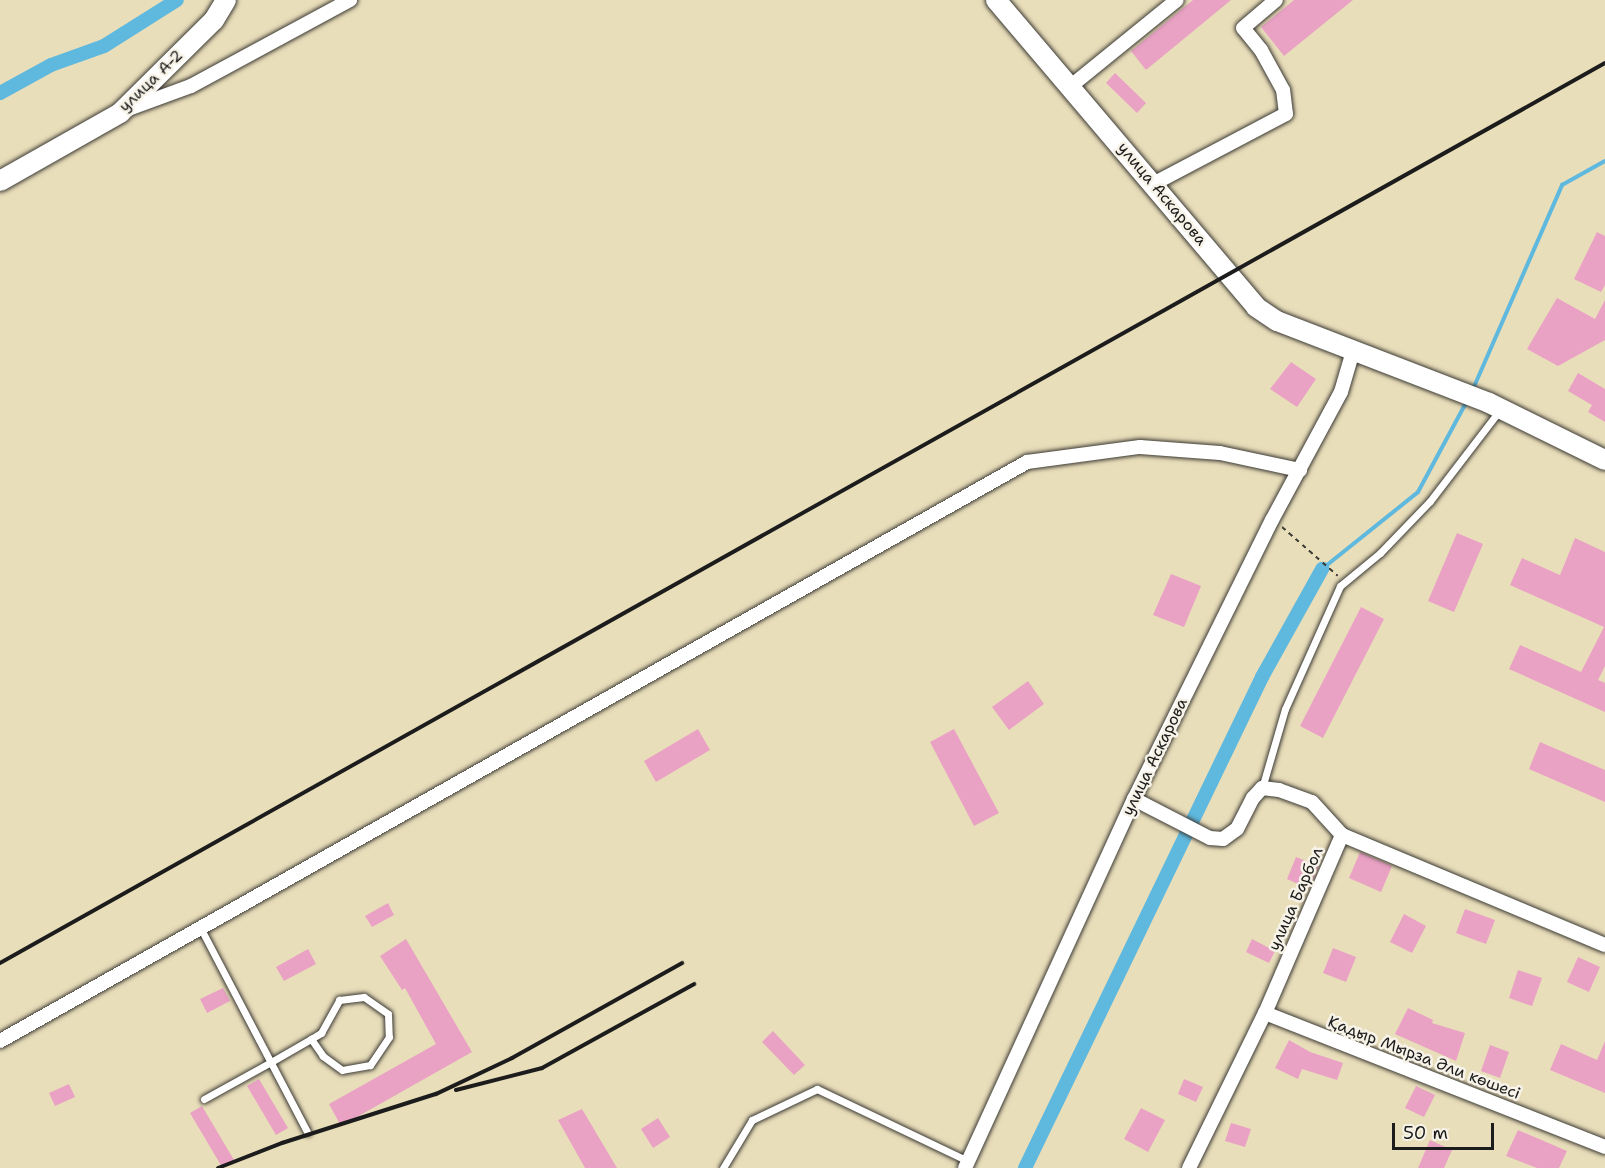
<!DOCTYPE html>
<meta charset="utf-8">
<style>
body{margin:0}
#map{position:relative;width:1605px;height:1168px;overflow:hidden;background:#e9deba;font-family:"Shantell Sans",sans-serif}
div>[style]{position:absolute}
.stream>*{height:4px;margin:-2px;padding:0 2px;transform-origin:2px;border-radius:2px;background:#5fb8dd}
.canal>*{height:14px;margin:-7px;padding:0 7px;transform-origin:7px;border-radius:7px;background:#5fb8dd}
.building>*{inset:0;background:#e9a2c4}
.path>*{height:2px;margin-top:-1px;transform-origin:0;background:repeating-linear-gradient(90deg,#3b3934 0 4.5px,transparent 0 9px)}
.roads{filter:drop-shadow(0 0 2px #3b3934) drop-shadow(0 0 2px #3b3934)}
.service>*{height:7px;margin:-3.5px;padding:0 3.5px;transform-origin:3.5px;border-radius:3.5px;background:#fff}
.minor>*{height:14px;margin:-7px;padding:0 7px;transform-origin:7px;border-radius:7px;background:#fff}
.secondary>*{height:20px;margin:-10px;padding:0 10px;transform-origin:10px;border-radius:10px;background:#fff}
.rail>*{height:4px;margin:-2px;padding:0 2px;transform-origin:2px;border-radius:2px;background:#1c1c1c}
span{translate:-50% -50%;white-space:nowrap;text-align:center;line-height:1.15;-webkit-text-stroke:5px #f7f3e8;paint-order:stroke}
.street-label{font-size:16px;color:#1c1c1c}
.scale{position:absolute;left:1392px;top:1123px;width:102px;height:27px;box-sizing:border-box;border:3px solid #1c1c1c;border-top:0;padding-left:8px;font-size:18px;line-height:21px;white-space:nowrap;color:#1c1c1c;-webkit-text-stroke:4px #f7f3e8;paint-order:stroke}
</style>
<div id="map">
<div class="stream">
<i style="left:1473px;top:389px;width:223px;rotate:-66.4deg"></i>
<i style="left:1562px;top:185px;width:49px;rotate:-29.2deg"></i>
<i style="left:1322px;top:569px;width:123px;rotate:-38.7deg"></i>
<i style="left:1418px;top:492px;width:103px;rotate:-61.7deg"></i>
</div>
<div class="canal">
<i style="left:0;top:93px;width:58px;rotate:-28.8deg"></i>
<i style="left:51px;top:65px;width:56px;rotate:-19.7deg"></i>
<i style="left:104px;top:46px;width:86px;rotate:-32.2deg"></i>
<i style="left:1025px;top:1168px;width:545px;rotate:-64.23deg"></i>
<i style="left:1262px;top:677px;width:124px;rotate:-60.9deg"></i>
</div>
<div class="building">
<i style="clip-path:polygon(1193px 0,1231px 0,1146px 70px,1131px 51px)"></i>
<i style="clip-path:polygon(1294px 0,1353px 0,1284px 56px,1261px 27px)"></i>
<i style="clip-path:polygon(1115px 73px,1146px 103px,1137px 113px,1106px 83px)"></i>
<i style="clip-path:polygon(1597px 232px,1605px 236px,1605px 285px,1601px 292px,1574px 279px)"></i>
<i style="clip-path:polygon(1557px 298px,1595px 319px,1605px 300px,1605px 340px,1558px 366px,1527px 349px)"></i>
<i style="clip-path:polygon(1291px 362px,1316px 379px,1297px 407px,1270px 389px)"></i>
<i style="clip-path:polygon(1578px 373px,1605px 389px,1605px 422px,1588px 412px,1592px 405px,1568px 391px)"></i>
<i style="clip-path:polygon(1457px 533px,1483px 544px,1454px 612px,1428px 601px)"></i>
<i style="clip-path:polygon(1575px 538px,1605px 552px,1605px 666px,1598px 680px,1605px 683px,1605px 712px,1509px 669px,1520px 645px,1581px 672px,1604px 627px,1510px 585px,1522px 558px,1560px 575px)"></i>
<i style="clip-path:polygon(1171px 574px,1201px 586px,1184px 627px,1153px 615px)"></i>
<i style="clip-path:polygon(1361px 607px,1384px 619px,1323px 738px,1300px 726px)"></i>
<i style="clip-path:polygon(1028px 681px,1044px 704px,1009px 730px,992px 707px)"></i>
<i style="clip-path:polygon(698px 729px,710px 750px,656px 782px,644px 761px)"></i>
<i style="clip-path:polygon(954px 729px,999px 813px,974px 826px,930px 742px)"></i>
<i style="clip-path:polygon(1540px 742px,1605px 770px,1605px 802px,1529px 769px)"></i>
<i style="clip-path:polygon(1360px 852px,1392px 866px,1381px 892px,1349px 878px)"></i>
<i style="clip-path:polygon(1296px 857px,1319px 866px,1309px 889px,1287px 879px)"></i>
<i style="clip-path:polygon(388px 903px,394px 915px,372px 927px,365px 916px)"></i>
<i style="clip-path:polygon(1465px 909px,1495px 920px,1486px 944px,1456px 933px)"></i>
<i style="clip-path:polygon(1404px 914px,1426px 926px,1412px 953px,1390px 942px)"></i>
<i style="clip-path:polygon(406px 939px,472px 1052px,341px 1126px,329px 1104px,436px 1044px,405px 988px,402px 990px,380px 956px)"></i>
<i style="clip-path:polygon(1252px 939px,1275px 951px,1269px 963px,1246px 952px)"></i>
<i style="clip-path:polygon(1333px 948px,1356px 957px,1346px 982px,1323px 973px)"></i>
<i style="clip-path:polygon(308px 949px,316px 964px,284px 981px,276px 967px)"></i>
<i style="clip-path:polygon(1578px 957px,1600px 967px,1589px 992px,1567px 982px)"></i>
<i style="clip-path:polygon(1518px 970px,1542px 978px,1532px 1006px,1509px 998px)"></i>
<i style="clip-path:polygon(223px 988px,230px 1001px,207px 1013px,200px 999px)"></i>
<i style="clip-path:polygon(1408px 1008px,1433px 1020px,1432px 1023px,1465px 1033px,1456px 1061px,1395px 1034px)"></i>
<i style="clip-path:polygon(773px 1031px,805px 1065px,794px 1075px,762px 1042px)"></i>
<i style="clip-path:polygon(1289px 1040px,1310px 1052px,1343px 1063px,1337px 1080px,1302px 1069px,1298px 1079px,1275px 1068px)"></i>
<i style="clip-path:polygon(1605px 1041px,1605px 1093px,1550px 1070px,1561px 1044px,1597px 1060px)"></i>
<i style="clip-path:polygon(1490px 1045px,1509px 1052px,1500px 1078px,1481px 1071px)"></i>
<i style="clip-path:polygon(259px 1079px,288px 1128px,276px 1135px,247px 1086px)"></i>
<i style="clip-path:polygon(1184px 1079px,1203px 1087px,1196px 1102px,1178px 1094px)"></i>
<i style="clip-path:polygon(69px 1084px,75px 1097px,55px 1106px,49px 1093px)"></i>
<i style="clip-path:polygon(1416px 1086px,1435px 1095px,1424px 1117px,1405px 1108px)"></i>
<i style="clip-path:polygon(202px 1106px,234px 1160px,222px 1167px,190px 1113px)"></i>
<i style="clip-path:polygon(1141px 1108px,1165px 1120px,1148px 1152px,1124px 1139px)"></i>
<i style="clip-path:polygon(582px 1109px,617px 1168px,585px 1168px,558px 1120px)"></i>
<i style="clip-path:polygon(658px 1118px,670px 1137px,653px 1148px,641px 1129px)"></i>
<i style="clip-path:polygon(1231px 1123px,1251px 1129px,1245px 1147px,1225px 1141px)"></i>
<i style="clip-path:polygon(1518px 1130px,1567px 1151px,1559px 1168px,1537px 1168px,1506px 1156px)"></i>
<i style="clip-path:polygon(1430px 1140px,1452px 1150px,1444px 1168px,1418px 1168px)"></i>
</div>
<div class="path">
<i style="left:1282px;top:527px;width:74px;rotate:41.2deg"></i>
</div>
<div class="roads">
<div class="service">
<i style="left:1262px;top:788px;width:82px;rotate:-73.8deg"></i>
<i style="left:1285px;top:709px;width:135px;rotate:-65.9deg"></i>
<i style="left:1340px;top:586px;width:52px;rotate:-39.5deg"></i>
<i style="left:1380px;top:553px;width:72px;rotate:-46.1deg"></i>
<i style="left:1430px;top:501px;width:113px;rotate:-52.5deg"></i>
<i style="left:200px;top:927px;width:231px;rotate:62.4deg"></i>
<i style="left:204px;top:1099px;width:77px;rotate:-28.9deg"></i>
<i style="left:271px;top:1062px;width:46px;rotate:-29.9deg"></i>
<i style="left:311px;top:1039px;width:12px;rotate:-31deg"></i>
<i style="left:321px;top:1033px;width:38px;rotate:-61deg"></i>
<i style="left:339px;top:1000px;width:25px;rotate:-7deg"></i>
<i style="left:364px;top:997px;width:29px;rotate:35deg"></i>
<i style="left:388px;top:1014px;width:23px;rotate:88deg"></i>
<i style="left:389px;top:1037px;width:34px;rotate:124deg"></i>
<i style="left:370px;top:1065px;width:28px;rotate:170deg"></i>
<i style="left:342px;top:1070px;width:24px;rotate:-144deg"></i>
<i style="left:323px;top:1056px;width:21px;rotate:-125deg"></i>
<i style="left:723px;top:1168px;width:56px;rotate:-58.9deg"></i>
<i style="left:752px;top:1120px;width:72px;rotate:-25.5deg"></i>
<i style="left:817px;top:1089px;width:167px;rotate:25.5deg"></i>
</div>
<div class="minor">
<i style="left:1071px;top:86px;width:136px;rotate:-39.1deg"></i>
<i style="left:123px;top:111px;width:72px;rotate:-20.2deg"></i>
<i style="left:191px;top:86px;width:181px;rotate:-28.4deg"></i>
<i style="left:1155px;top:183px;width:148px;rotate:-27.8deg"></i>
<i style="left:1286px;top:114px;width:24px;rotate:-97deg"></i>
<i style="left:1283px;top:90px;width:46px;rotate:-118.8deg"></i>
<i style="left:1261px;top:50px;width:28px;rotate:-129deg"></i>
<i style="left:1243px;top:28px;width:43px;rotate:-40.3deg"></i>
<i style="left:1134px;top:799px;width:85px;rotate:27.2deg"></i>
<i style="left:1210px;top:838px;width:13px;rotate:4deg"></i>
<i style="left:1223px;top:839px;width:17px;rotate:-36deg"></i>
<i style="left:1237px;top:829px;width:35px;rotate:-63deg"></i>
<i style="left:1253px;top:798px;width:13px;rotate:-48deg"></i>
<i style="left:1262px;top:788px;width:17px;rotate:7deg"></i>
<i style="left:1279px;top:790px;width:35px;rotate:20deg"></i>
<i style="left:1312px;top:802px;width:45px;rotate:47.7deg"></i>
<i style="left:1265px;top:1013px;width:365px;rotate:21.5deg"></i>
<i style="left:0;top:1041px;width:1179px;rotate:-29.41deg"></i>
<i style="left:1027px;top:462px;width:114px;rotate:-7.6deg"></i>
<i style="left:1140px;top:447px;width:80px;rotate:4.3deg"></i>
<i style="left:1220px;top:453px;width:82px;rotate:12deg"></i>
<i style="left:965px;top:1168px;width:406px;rotate:-65.4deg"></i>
<i style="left:1134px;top:799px;width:311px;rotate:-63.7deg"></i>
<i style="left:1272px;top:520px;width:145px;rotate:-61.7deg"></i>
<i style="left:1341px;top:392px;width:43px;rotate:-73.7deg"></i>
<i style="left:1189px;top:1168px;width:173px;rotate:-63.9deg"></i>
<i style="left:1265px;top:1013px;width:194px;rotate:-66.6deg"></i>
<i style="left:1342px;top:835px;width:285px;rotate:22.7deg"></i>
</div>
<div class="secondary">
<i style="left:996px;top:0;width:402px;rotate:49.7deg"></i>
<i style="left:1256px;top:307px;width:25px;rotate:34deg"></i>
<i style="left:1277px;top:321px;width:227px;rotate:21.1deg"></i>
<i style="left:1489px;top:403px;width:129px;rotate:26.2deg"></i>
<i style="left:0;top:181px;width:138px;rotate:-29.5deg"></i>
<i style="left:120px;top:113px;width:132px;rotate:-44.7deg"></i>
<i style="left:214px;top:20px;width:23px;rotate:-59deg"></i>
</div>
</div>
<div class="rail">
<i style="left:0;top:963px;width:1840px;rotate:-29.28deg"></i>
<i style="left:456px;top:1090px;width:89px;rotate:-14.3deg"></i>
<i style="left:542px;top:1068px;width:174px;rotate:-28.9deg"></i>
<i style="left:218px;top:1168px;width:69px;rotate:-21.3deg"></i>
<i style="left:282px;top:1143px;width:162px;rotate:-17.7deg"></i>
<i style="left:436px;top:1094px;width:84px;rotate:-25.3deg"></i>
<i style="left:512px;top:1058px;width:195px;rotate:-29.2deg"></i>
</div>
<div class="street-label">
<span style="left:151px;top:81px;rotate:-44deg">улица А-2</span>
<span style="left:1162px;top:194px;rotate:50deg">улица Аскарова</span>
<span style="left:1155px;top:757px;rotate:-64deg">улица Аскарова</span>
<span style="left:1296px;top:899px;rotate:-66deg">улица Барбол</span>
<span style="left:1424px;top:1058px;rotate:21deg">Қадыр Мырза Әли көшесі</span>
</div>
<div class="scale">50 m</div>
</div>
